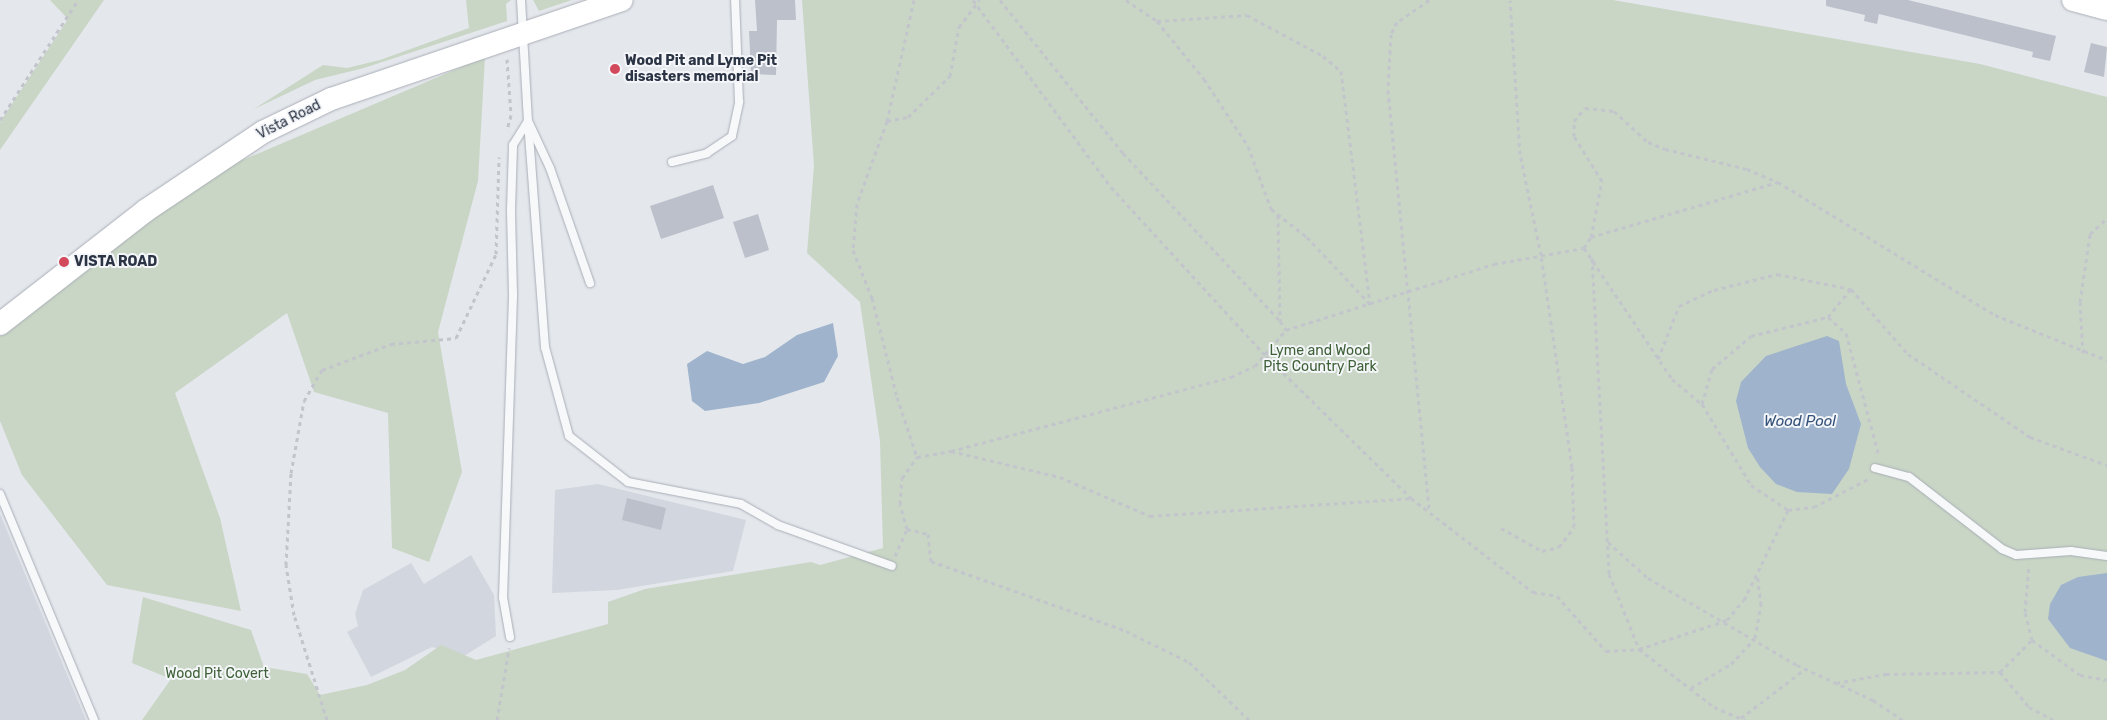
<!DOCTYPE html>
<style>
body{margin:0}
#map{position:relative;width:2107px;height:720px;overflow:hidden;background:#e4e7ec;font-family:Rubik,sans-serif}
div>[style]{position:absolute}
.built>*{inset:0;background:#d2d6de}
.green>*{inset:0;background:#c9d6c5}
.water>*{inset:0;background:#9fb4cc}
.building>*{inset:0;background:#bbc0ca}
.path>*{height:3px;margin-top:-1.5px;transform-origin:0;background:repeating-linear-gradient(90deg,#c2c5cb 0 4px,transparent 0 8px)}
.roads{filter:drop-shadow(0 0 1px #a9aeb7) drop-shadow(0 0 1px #a9aeb7)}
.lane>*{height:8px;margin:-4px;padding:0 4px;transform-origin:4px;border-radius:4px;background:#f7f8fa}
.secondary>*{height:22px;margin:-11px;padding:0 11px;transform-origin:11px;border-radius:11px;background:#fff}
.dots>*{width:14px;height:14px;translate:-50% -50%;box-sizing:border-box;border:2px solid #f4f6f9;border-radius:50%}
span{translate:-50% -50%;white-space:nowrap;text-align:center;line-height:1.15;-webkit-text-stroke:4px #f4f6f9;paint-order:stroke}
.poi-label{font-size:14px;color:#2b3445;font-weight:700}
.left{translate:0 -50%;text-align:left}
.street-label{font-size:14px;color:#2b3445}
.park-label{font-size:14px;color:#3f6138}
.water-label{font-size:15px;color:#34527a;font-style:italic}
</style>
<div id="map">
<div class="built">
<i style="clip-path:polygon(598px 484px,746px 520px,733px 571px,617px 590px,552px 593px,555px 490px)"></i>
<i style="clip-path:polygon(0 514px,86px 720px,0 720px)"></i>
<i style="clip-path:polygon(471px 555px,494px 595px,496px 636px,464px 656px,432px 647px,371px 677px,347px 632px,358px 626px,355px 614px,363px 590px,411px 563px,424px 584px)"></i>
</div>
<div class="green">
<i style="clip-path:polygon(50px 0,104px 0,0 150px,0 122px,68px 19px)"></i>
<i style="clip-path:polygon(466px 0,511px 0,506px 4px,507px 21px,364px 68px,315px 80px,254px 109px,323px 65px,347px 68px,380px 60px,469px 28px)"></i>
<i style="clip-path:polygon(533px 0,572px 0,539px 11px)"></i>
<i style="clip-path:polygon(802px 0,1613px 0,1980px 64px,2107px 97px,2107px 720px,142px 720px,171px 679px,132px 663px,143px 597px,251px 630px,264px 667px,307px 674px,320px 695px,367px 685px,405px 670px,441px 645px,476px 660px,608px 624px,608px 602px,645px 589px,811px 562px,820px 565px,883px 548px,880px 441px,860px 302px,807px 253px,814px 166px)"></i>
<i style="clip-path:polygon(485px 57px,478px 181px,438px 332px,462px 472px,429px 562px,392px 548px,388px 413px,314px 392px,287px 313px,175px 393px,220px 518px,241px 611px,107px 585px,22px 475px,0 421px,0 333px,179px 187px)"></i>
</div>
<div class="water">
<i style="clip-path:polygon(833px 323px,838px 356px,824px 382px,759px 403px,705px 411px,692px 401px,687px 364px,707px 351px,743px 364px,765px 357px,797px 335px)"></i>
<i style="clip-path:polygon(1827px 336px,1839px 341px,1846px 384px,1861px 424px,1849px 469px,1832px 494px,1797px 492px,1776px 484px,1760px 467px,1748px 448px,1736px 401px,1741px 382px,1766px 356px)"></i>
<i style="clip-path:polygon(2107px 573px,2107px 661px,2070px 648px,2048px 619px,2050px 604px,2061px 585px,2078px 577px)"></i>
</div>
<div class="building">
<i style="clip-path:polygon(755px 0,795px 0,796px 20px,777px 20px,776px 75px,751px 74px,749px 31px,757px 31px)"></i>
<i style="clip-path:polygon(1826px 0,1908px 0,2056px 36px,2050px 61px,2032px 57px,2033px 52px,1879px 14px,1877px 24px,1864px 21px,1865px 15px,1826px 6px)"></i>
<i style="clip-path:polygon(2091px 43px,2107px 47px,2104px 77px,2084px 72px)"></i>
<i style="clip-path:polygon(713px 185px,724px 218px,661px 239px,650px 206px)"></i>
<i style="clip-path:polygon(758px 214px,769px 250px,745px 258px,733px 222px)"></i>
<i style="clip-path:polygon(627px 498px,666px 508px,661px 530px,622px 520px)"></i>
</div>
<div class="path">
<i style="left:914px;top:0;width:124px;rotate:102.6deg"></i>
<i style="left:887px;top:121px;width:88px;rotate:109.9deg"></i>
<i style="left:857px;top:204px;width:46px;rotate:95deg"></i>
<i style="left:853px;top:250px;width:52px;rotate:68.4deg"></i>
<i style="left:872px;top:298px;width:102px;rotate:75.8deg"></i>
<i style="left:897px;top:397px;width:63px;rotate:71.6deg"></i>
<i style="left:973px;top:0;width:232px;rotate:53.6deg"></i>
<i style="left:1111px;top:187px;width:229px;rotate:47.5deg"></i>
<i style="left:1266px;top:356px;width:203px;rotate:44.4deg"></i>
<i style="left:1411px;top:498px;width:154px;rotate:37.6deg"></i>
<i style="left:1533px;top:592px;width:24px;rotate:9deg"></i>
<i style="left:1557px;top:596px;width:74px;rotate:48.3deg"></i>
<i style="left:1606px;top:651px;width:33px;rotate:-3deg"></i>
<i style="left:1639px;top:649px;width:95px;rotate:37.7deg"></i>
<i style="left:1714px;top:707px;width:34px;rotate:23deg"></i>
<i style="left:1000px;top:0;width:196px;rotate:51.2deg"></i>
<i style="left:1123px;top:153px;width:230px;rotate:46.9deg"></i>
<i style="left:1126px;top:0;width:37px;rotate:34deg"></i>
<i style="left:1157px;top:21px;width:90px;rotate:-3.8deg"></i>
<i style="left:1247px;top:15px;width:86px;rotate:28.3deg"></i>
<i style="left:1323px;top:56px;width:23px;rotate:40deg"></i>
<i style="left:1341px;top:71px;width:235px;rotate:82.9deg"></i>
<i style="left:1429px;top:0;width:39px;rotate:145deg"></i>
<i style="left:1397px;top:22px;width:13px;rotate:117deg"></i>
<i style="left:1391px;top:34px;width:56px;rotate:93.1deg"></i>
<i style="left:1388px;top:90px;width:421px;rotate:84.4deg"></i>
<i style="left:1157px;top:21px;width:75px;rotate:51deg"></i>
<i style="left:1204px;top:79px;width:80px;rotate:56.7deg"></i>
<i style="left:1248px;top:146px;width:67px;rotate:69.9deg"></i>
<i style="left:1271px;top:209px;width:46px;rotate:37.9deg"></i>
<i style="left:1307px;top:237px;width:92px;rotate:46.8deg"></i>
<i style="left:507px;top:59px;width:56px;rotate:85.9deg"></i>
<i style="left:511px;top:115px;width:16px;rotate:105deg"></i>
<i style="left:0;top:120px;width:143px;rotate:-57deg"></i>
<i style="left:887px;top:121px;width:21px;rotate:-11deg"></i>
<i style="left:908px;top:117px;width:59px;rotate:-44.3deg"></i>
<i style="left:950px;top:76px;width:50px;rotate:-79.6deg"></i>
<i style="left:959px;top:27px;width:34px;rotate:-53deg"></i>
<i style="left:1278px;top:215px;width:106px;rotate:88.9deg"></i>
<i style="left:1280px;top:321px;width:11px;rotate:56deg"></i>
<i style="left:1591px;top:237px;width:57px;rotate:-78.9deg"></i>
<i style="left:1602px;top:181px;width:53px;rotate:-121.9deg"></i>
<i style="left:1574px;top:136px;width:15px;rotate:-90deg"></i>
<i style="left:1574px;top:121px;width:17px;rotate:-50deg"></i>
<i style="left:1585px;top:108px;width:29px;rotate:6deg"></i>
<i style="left:1614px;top:111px;width:46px;rotate:42.4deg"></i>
<i style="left:1648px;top:142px;width:18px;rotate:22deg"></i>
<i style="left:1665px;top:149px;width:84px;rotate:13.7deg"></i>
<i style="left:1747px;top:169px;width:34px;rotate:23deg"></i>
<i style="left:1778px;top:182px;width:255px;rotate:31.5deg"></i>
<i style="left:1995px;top:315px;width:121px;rotate:21.9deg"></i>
<i style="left:1584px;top:248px;width:158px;rotate:56.1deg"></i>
<i style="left:1672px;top:379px;width:39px;rotate:40deg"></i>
<i style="left:1702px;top:404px;width:36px;rotate:-74deg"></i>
<i style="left:1712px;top:369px;width:51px;rotate:-40.2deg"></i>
<i style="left:1751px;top:336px;width:79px;rotate:-13.9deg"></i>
<i style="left:1828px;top:317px;width:24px;rotate:42deg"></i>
<i style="left:1846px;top:333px;width:127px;rotate:75deg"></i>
<i style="left:1592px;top:258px;width:316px;rotate:86.9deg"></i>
<i style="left:1609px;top:574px;width:81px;rotate:68.2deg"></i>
<i style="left:1639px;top:649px;width:93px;rotate:-18.2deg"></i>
<i style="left:1727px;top:620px;width:26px;rotate:-50deg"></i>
<i style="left:1744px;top:600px;width:100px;rotate:-63.9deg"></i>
<i style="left:1828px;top:317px;width:36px;rotate:-51deg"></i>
<i style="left:2083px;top:353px;width:51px;rotate:-93.4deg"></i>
<i style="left:2080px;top:302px;width:69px;rotate:-81.6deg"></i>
<i style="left:2090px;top:234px;width:23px;rotate:-43deg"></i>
<i style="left:1658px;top:359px;width:57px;rotate:-68.4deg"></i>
<i style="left:1679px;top:306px;width:38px;rotate:-25deg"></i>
<i style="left:1714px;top:290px;width:65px;rotate:-14.3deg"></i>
<i style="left:1777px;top:274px;width:76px;rotate:11.5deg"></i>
<i style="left:1851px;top:289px;width:86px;rotate:48.8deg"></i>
<i style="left:1908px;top:354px;width:148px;rotate:34.2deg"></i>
<i style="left:2030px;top:437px;width:82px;rotate:20deg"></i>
<i style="left:1702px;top:404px;width:95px;rotate:58.8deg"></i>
<i style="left:1751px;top:485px;width:45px;rotate:34deg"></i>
<i style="left:1788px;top:510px;width:26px;rotate:-7deg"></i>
<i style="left:1814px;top:507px;width:63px;rotate:-27.4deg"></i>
<i style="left:951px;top:451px;width:290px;rotate:-14.8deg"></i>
<i style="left:1231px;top:377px;width:26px;rotate:-25deg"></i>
<i style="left:1255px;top:366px;width:48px;rotate:-49.3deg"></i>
<i style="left:1286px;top:330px;width:218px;rotate:-17.6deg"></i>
<i style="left:1494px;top:264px;width:91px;rotate:-10.1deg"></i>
<i style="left:1584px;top:248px;width:13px;rotate:-58deg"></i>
<i style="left:1591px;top:237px;width:195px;rotate:-16.4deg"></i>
<i style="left:1501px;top:528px;width:47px;rotate:29.3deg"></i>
<i style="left:1542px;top:551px;width:17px;rotate:-13deg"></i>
<i style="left:1559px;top:547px;width:25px;rotate:-53deg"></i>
<i style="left:1574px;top:527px;width:60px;rotate:-91.9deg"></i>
<i style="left:1572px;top:467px;width:214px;rotate:-98.3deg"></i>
<i style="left:1541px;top:255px;width:103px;rotate:-101.7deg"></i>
<i style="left:1520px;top:154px;width:154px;rotate:-93.7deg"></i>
<i style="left:907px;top:529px;width:22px;rotate:13deg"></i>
<i style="left:928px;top:534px;width:27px;rotate:84deg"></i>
<i style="left:931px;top:561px;width:207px;rotate:19.7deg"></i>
<i style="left:1126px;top:631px;width:70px;rotate:26.2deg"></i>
<i style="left:1189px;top:662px;width:83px;rotate:44deg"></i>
<i style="left:1608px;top:542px;width:54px;rotate:42deg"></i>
<i style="left:1648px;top:578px;width:173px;rotate:30.3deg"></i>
<i style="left:1797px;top:665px;width:84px;rotate:24.7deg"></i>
<i style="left:1873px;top:700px;width:36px;rotate:34deg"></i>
<i style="left:895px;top:556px;width:30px;rotate:-66deg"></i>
<i style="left:907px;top:529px;width:26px;rotate:-106deg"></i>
<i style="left:900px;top:504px;width:26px;rotate:-86deg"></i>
<i style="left:902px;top:478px;width:26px;rotate:-54deg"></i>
<i style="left:917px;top:457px;width:35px;rotate:-10deg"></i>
<i style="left:951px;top:451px;width:112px;rotate:13.4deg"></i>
<i style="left:1060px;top:477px;width:98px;rotate:23.4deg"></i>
<i style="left:1150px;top:516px;width:262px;rotate:-3.9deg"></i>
<i style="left:2032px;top:640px;width:59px;rotate:36.1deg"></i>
<i style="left:2080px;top:675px;width:27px;rotate:10deg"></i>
<i style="left:2000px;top:672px;width:45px;rotate:50.4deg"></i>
<i style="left:2029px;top:707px;width:27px;rotate:28deg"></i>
<i style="left:1836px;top:683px;width:51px;rotate:-10.2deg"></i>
<i style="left:1886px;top:674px;width:114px;rotate:-1deg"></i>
<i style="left:2000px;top:672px;width:45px;rotate:-45deg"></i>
<i style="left:2032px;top:640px;width:29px;rotate:-104deg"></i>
<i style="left:2025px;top:612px;width:48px;rotate:-85.2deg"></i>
<i style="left:1691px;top:688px;width:47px;rotate:-31deg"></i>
<i style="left:1731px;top:664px;width:35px;rotate:-47deg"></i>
<i style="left:1755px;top:638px;width:34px;rotate:-80deg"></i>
<i style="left:1761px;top:605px;width:31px;rotate:-97deg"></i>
<i style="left:1741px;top:718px;width:81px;rotate:-37.4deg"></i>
<i style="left:327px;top:720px;width:110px;rotate:-107.4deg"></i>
<i style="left:294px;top:615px;width:51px;rotate:-99.1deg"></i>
<i style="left:286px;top:565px;width:92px;rotate:-86.9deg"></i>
<i style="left:291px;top:473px;width:73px;rotate:-79.8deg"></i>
<i style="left:304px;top:401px;width:36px;rotate:-60deg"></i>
<i style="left:322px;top:370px;width:74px;rotate:-20.6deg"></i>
<i style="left:391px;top:344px;width:65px;rotate:-5.3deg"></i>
<i style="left:456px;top:338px;width:93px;rotate:-64.5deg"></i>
<i style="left:496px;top:254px;width:97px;rotate:-88.2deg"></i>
<i style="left:497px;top:720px;width:73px;rotate:-80.5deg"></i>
</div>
<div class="roads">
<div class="lane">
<i style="left:521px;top:0;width:121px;rotate:86.7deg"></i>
<i style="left:528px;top:121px;width:52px;rotate:64.9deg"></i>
<i style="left:550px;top:168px;width:122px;rotate:70.8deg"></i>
<i style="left:528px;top:121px;width:227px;rotate:85.7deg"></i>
<i style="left:545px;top:347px;width:92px;rotate:74.9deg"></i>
<i style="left:569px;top:436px;width:75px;rotate:37.9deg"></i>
<i style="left:628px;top:482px;width:115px;rotate:11deg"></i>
<i style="left:741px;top:504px;width:43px;rotate:29.6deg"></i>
<i style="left:778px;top:525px;width:121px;rotate:19.8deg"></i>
<i style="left:672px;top:162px;width:36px;rotate:-14deg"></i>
<i style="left:707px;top:153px;width:30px;rotate:-34deg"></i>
<i style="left:732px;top:136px;width:35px;rotate:-78deg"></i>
<i style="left:739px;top:102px;width:102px;rotate:-92.2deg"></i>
<i style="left:1875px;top:468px;width:35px;rotate:15deg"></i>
<i style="left:1909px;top:477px;width:118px;rotate:37.7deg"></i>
<i style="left:2002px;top:549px;width:15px;rotate:23deg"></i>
<i style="left:2016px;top:555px;width:55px;rotate:-4.2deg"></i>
<i style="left:2071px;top:551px;width:36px;rotate:8deg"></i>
<i style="left:0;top:494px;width:245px;rotate:67.4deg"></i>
<i style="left:510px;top:637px;width:40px;rotate:-100deg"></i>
<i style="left:503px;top:598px;width:304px;rotate:-88.1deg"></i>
<i style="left:513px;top:294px;width:84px;rotate:-91.4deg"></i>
<i style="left:511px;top:210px;width:65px;rotate:-88.2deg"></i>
<i style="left:513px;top:145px;width:28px;rotate:-58deg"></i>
</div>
<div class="secondary">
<i style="left:2073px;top:0;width:35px;rotate:15deg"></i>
<i style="left:0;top:324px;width:184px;rotate:-37.9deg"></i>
<i style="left:145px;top:211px;width:142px;rotate:-33.8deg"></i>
<i style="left:263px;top:132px;width:76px;rotate:-25.9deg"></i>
<i style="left:331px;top:99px;width:307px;rotate:-18.8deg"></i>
</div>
</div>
<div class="dots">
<i style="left:615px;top:69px;background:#d1495b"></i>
<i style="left:64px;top:262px;background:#d1495b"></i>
</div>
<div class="poi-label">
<span class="left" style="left:625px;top:69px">Wood Pit and Lyme Pit<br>disasters memorial</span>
<span class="left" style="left:74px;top:262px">VISTA ROAD</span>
</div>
<div class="street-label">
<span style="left:289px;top:120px;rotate:-27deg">Vista Road</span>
</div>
<div class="park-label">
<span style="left:1320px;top:359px">Lyme and Wood<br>Pits Country Park</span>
<span style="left:217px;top:674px">Wood Pit Covert</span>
</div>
<div class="water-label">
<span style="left:1800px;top:422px">Wood Pool</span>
</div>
</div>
